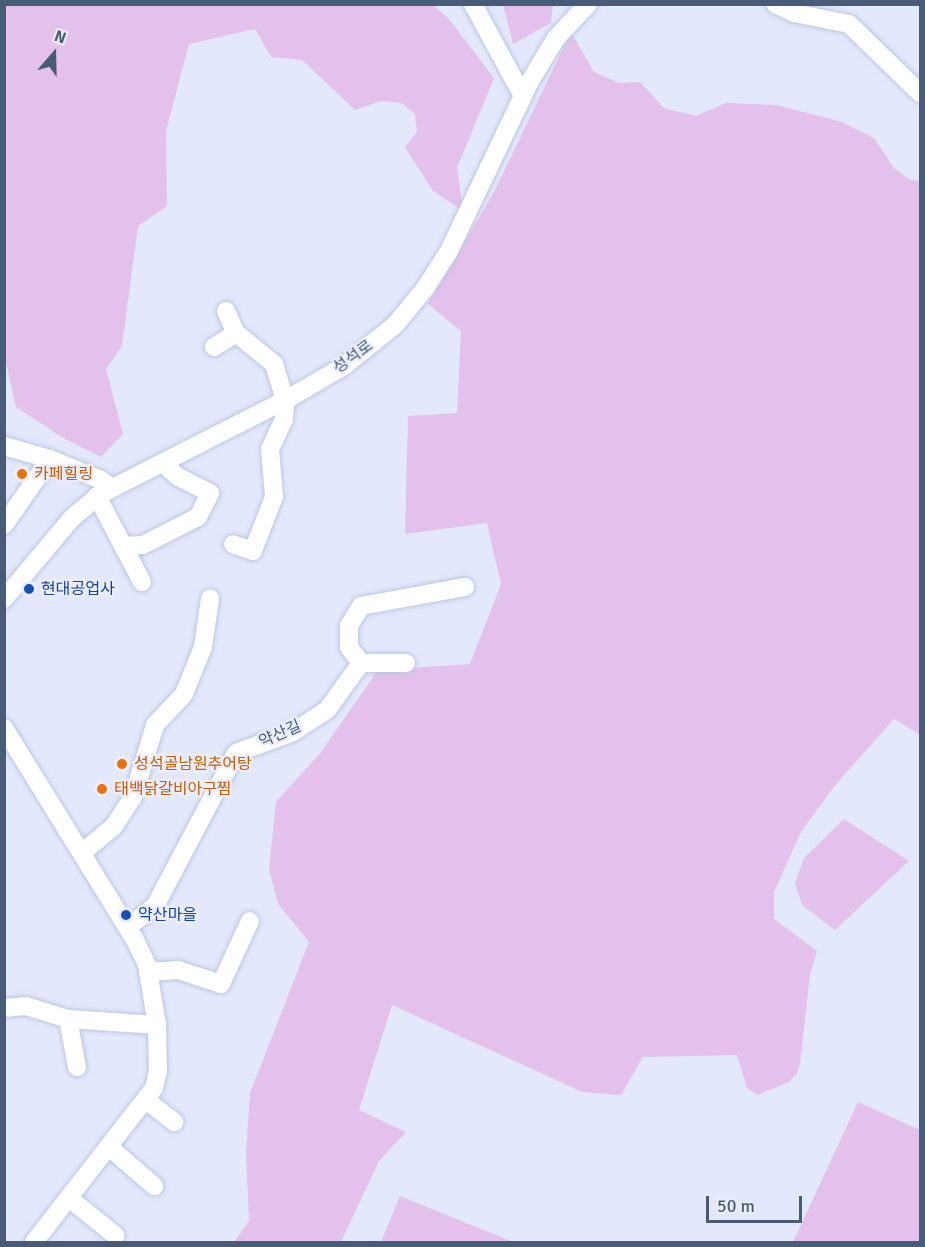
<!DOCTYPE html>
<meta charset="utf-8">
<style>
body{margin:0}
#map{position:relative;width:925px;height:1247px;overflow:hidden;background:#e4e8fd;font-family:Signika,"Noto Sans KR",sans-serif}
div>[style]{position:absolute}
.green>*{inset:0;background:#e3c1eb}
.roads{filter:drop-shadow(0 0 2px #bcc7e0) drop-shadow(0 0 2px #bcc7e0)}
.minor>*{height:18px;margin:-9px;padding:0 9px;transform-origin:9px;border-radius:9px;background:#fff}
.dots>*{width:16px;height:16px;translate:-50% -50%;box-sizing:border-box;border:3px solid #ebeeff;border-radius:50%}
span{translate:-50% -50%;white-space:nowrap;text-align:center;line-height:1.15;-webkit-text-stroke:4.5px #ebeeff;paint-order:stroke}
.street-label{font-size:16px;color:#485c77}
.food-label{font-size:16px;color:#c56008}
.left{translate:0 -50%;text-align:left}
.transit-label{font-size:16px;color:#164399}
.frame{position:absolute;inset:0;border:6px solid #485c77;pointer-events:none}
.north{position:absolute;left:24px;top:24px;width:60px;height:60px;-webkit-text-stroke:4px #ebeeff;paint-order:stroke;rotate:20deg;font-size:16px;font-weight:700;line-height:24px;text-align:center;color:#485c77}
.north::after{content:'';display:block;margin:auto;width:21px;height:27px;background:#485c77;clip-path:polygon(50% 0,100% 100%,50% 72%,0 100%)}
.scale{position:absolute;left:706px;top:1196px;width:96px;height:27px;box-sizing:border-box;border:3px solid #485c77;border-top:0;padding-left:8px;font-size:18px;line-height:21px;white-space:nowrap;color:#485c77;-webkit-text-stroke:4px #ebeeff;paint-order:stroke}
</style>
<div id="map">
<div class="green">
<i style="clip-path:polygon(4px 5px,433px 5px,449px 19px,494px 78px,457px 168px,463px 211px,433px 191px,405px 147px,417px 132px,415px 114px,401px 103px,381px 101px,355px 110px,302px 60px,271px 57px,255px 29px,189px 44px,166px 131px,167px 206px,138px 226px,122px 346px,106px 369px,123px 434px,101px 457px,65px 439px,16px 407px,5px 358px)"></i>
<i style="clip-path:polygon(503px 5px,553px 5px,551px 23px,513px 44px)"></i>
<i style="clip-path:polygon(571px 32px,594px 72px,619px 83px,640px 82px,664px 108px,696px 116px,726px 103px,776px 105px,842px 122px,874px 138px,894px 168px,910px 180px,920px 181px,920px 735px,894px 719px,836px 784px,801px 832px,774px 892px,774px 919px,817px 951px,810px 975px,800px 1064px,797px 1074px,789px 1082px,758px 1095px,747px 1088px,737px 1055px,643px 1057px,621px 1095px,582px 1092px,392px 1005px,359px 1110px,406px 1132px,379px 1161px,341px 1242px,234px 1242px,249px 1221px,246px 1154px,250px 1093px,309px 942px,278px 904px,269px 869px,276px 802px,321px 752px,378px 670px,470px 664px,501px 584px,487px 523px,405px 534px,408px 416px,457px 413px,461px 331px,428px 304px,494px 192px)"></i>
<i style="clip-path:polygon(844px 819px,909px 861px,835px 930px,802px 905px,795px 883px,804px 858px)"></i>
<i style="clip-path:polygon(858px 1102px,920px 1130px,920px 1242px,793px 1242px)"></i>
<i style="clip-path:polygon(400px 1196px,513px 1242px,381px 1242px)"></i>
</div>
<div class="roads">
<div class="minor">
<i style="left:473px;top:4px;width:105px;rotate:61.5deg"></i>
<i style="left:775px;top:4px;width:21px;rotate:25deg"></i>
<i style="left:794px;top:13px;width:56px;rotate:11.3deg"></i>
<i style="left:849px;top:24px;width:99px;rotate:44.2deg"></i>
<i style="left:226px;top:311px;width:24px;rotate:66deg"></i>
<i style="left:236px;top:333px;width:49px;rotate:39.2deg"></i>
<i style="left:274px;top:364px;width:39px;rotate:73deg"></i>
<i style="left:285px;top:401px;width:18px;rotate:93deg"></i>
<i style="left:284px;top:419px;width:33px;rotate:115deg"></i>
<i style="left:270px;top:449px;width:48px;rotate:85.2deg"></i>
<i style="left:274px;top:497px;width:58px;rotate:111.3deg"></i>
<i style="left:253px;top:551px;width:21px;rotate:-161deg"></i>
<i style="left:214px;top:347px;width:26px;rotate:-32deg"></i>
<i style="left:4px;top:446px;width:48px;rotate:15.8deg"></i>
<i style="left:50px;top:459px;width:55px;rotate:22.4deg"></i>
<i style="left:101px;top:480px;width:14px;rotate:36deg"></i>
<i style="left:97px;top:496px;width:97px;rotate:62.4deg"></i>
<i style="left:4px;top:525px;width:80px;rotate:-55.1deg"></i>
<i style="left:123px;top:546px;width:20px;rotate:-3deg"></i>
<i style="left:143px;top:545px;width:62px;rotate:-27deg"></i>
<i style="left:198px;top:517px;width:27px;rotate:-63deg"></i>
<i style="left:210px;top:493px;width:37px;rotate:-153deg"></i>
<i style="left:177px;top:476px;width:19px;rotate:-137deg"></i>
<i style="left:4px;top:599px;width:106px;rotate:-50deg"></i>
<i style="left:72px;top:518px;width:38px;rotate:-40deg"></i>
<i style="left:101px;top:494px;width:213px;rotate:-27deg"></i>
<i style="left:291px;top:397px;width:61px;rotate:-30.3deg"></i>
<i style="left:344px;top:366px;width:65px;rotate:-38.8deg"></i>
<i style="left:395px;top:325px;width:45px;rotate:-50.4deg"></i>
<i style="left:424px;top:290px;width:46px;rotate:-57.3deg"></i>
<i style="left:449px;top:251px;width:186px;rotate:-64.5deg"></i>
<i style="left:529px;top:83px;width:52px;rotate:-59deg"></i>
<i style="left:556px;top:38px;width:47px;rotate:-46.7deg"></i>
<i style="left:406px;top:663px;width:45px;rotate:180deg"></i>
<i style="left:361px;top:663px;width:20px;rotate:-127deg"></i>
<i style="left:349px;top:647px;width:21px;rotate:-90deg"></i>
<i style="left:349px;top:626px;width:23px;rotate:-59deg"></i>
<i style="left:361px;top:606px;width:106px;rotate:-10.4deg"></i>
<i style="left:4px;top:728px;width:249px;rotate:58.3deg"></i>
<i style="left:135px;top:940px;width:28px;rotate:64deg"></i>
<i style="left:147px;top:965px;width:61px;rotate:80.5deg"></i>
<i style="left:157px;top:1025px;width:46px;rotate:88.8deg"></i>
<i style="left:158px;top:1071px;width:17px;rotate:103deg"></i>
<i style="left:154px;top:1088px;width:195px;rotate:127.9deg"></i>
<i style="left:83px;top:852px;width:40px;rotate:-40deg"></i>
<i style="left:114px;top:826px;width:35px;rotate:-57deg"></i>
<i style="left:133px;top:797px;width:75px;rotate:-73deg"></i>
<i style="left:155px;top:725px;width:42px;rotate:-46.9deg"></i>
<i style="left:184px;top:694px;width:51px;rotate:-68deg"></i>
<i style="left:203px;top:647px;width:49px;rotate:-81.7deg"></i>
<i style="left:128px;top:927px;width:34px;rotate:-38deg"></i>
<i style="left:155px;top:906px;width:173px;rotate:-62.1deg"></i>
<i style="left:236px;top:753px;width:61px;rotate:-20.2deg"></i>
<i style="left:293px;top:732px;width:40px;rotate:-32.9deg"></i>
<i style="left:327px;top:710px;width:58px;rotate:-54.1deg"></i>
<i style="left:148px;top:972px;width:30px;rotate:-4deg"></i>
<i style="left:178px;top:970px;width:45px;rotate:18deg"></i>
<i style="left:221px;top:984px;width:69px;rotate:-65.3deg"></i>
<i style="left:4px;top:1008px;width:22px;rotate:-5deg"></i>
<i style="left:26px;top:1006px;width:44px;rotate:17.2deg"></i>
<i style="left:68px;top:1019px;width:89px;rotate:3.9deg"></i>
<i style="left:68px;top:1019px;width:49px;rotate:79.4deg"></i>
<i style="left:146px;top:1100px;width:36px;rotate:38deg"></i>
<i style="left:109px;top:1147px;width:60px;rotate:40.9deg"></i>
<i style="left:69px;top:1198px;width:60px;rotate:39deg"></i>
</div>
</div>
<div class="dots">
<i style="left:22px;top:474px;background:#e8710a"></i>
<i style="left:29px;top:589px;background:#1a4fb4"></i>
<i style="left:122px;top:764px;background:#e8710a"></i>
<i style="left:102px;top:789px;background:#e8710a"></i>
<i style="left:126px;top:915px;background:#1a4fb4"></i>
</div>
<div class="street-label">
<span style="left:353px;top:357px;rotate:-36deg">성석로</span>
<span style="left:280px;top:734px;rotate:-24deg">약산길</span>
</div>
<div class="food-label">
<span class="left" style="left:34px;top:474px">카페힐링</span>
<span class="left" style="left:134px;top:764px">성석골남원추어탕</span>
<span class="left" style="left:114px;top:789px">태백닭갈비아구찜</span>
</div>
<div class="transit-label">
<span class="left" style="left:41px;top:589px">현대공업사</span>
<span class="left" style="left:138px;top:915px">약산마을</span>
</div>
<div class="frame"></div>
<div class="north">N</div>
<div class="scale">50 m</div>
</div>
